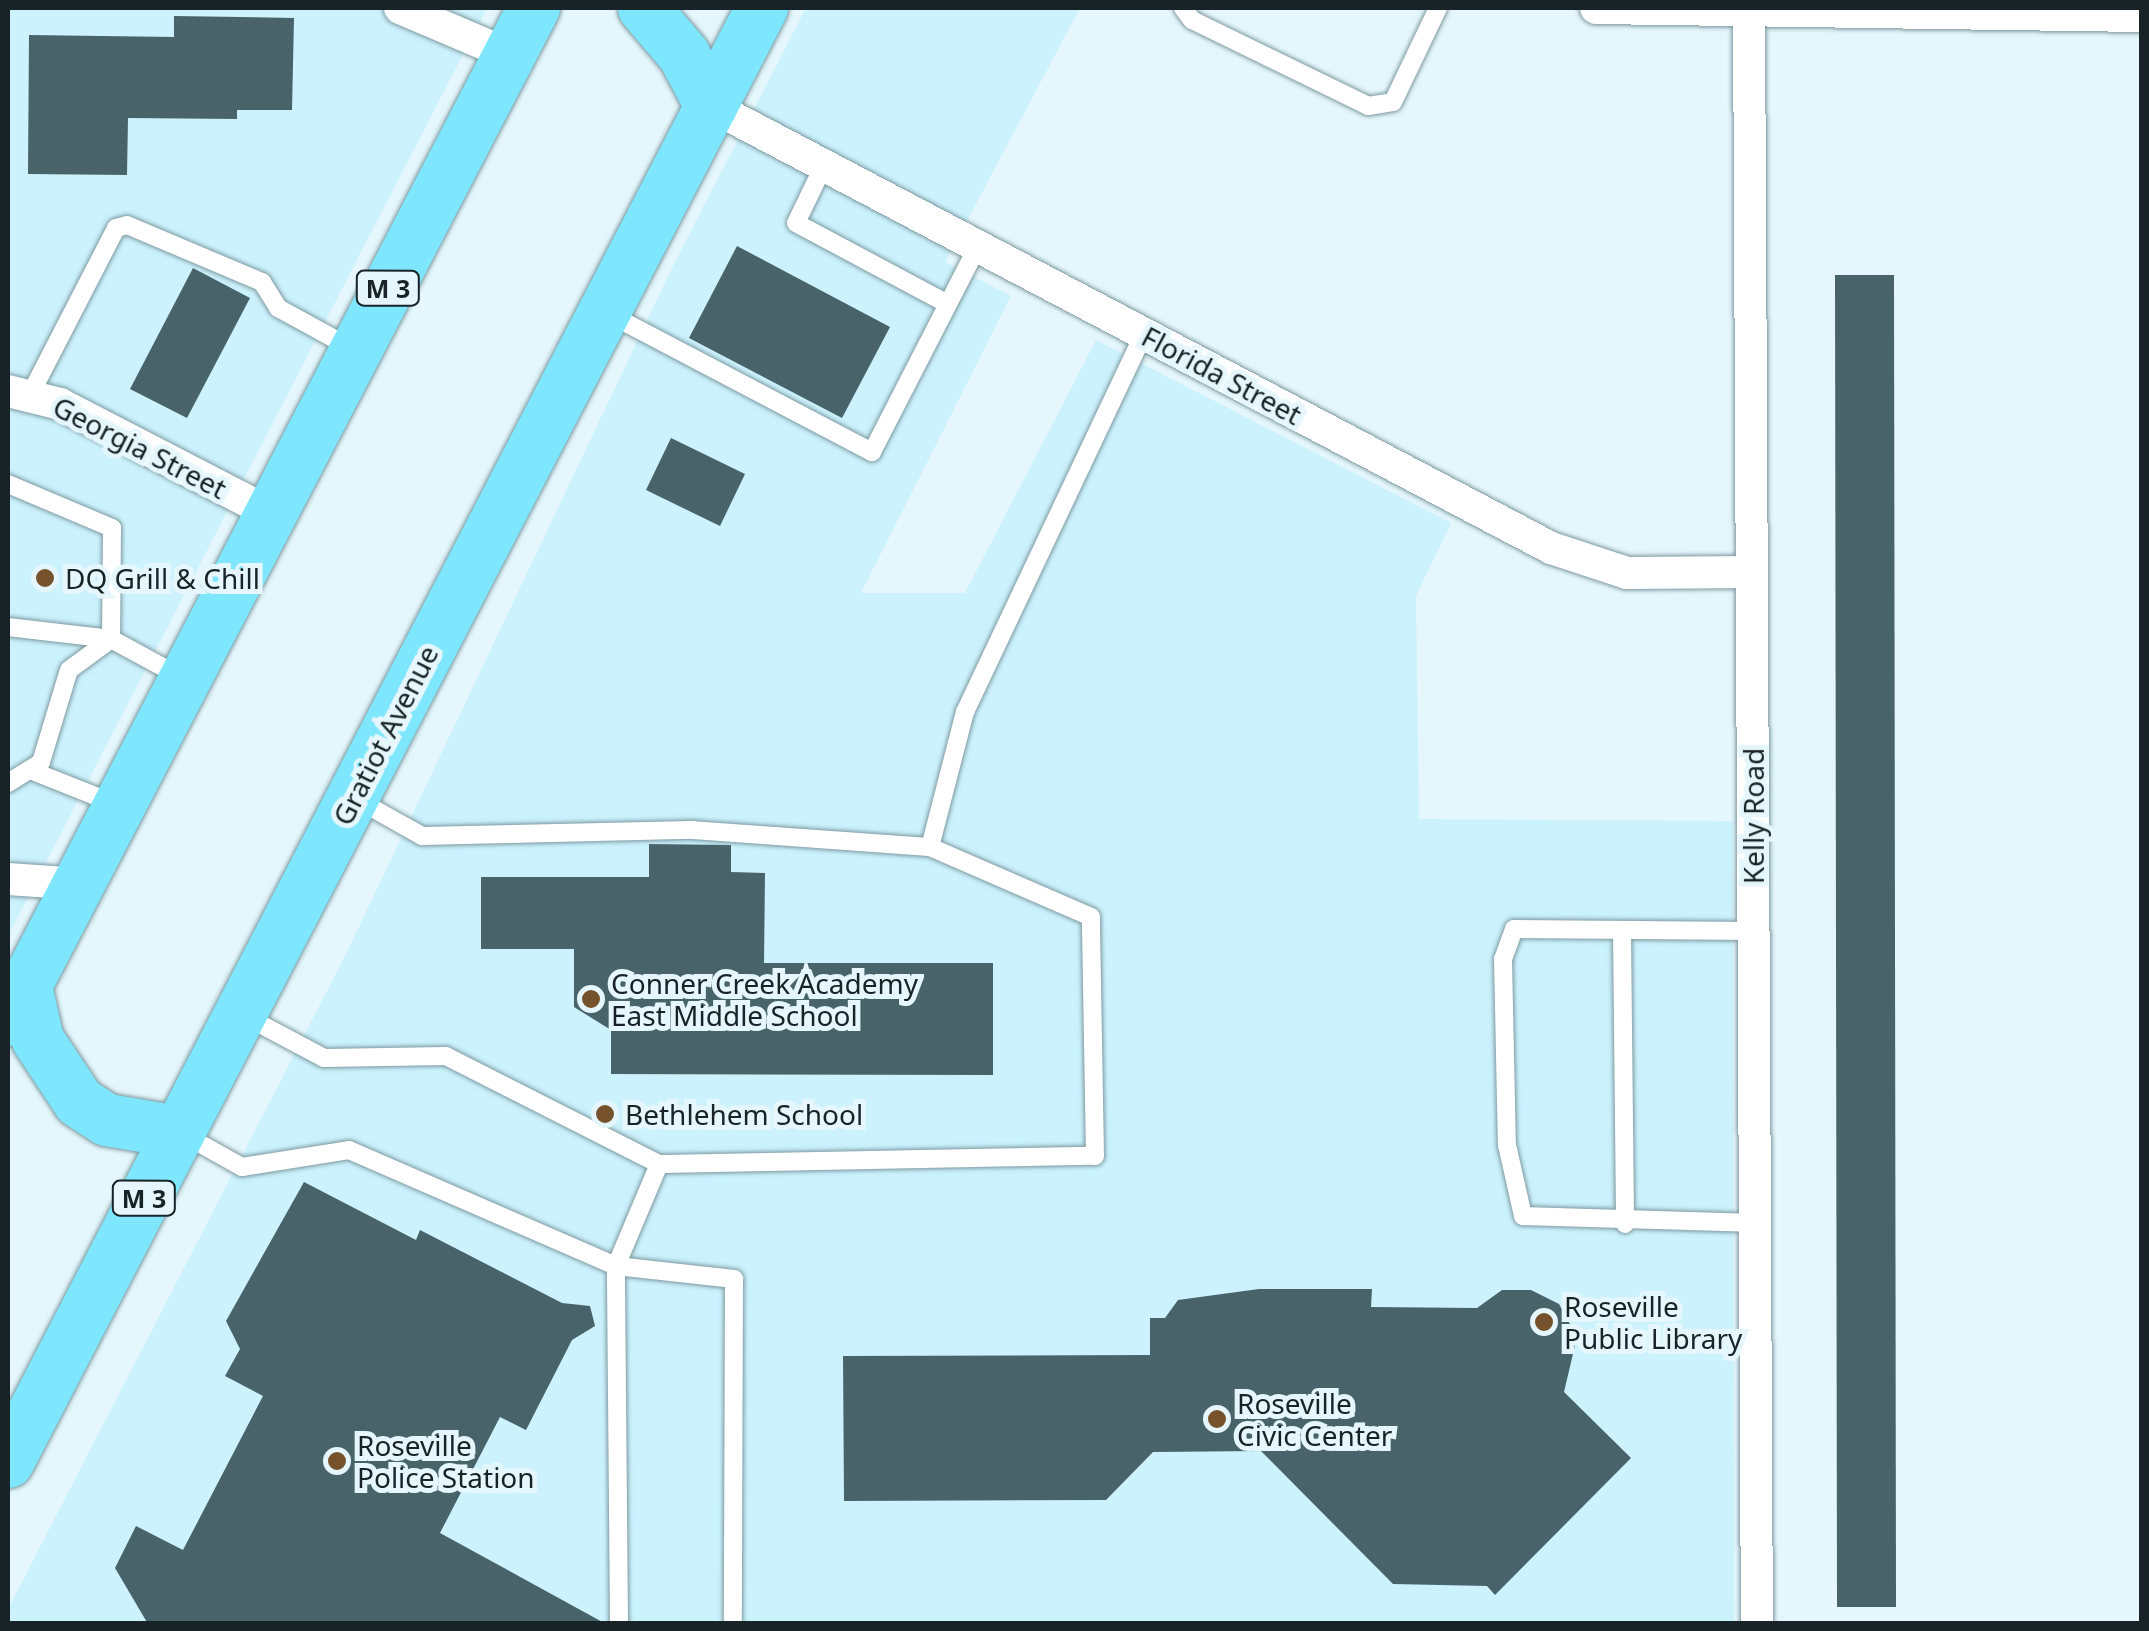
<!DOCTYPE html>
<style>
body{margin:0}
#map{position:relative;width:2149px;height:1631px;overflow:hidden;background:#e5f7fc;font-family:"Noto Sans",sans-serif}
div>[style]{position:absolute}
.built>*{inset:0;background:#cbf2fd}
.building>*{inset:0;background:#48636a}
.roads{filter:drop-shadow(0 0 2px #7e99a1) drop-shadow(0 0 2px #7e99a1)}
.lane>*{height:18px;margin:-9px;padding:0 9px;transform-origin:9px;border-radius:9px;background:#fff}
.street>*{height:32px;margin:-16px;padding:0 16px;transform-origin:16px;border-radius:16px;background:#fff}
.primary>*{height:52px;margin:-26px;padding:0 26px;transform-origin:26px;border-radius:26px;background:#7ee7fd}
.dots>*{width:28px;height:28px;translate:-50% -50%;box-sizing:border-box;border:5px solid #e5f7fc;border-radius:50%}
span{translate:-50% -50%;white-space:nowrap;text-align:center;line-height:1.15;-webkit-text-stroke:10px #e5f7fc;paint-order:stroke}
.shield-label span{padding:2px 8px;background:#e5f7fc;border:2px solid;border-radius:8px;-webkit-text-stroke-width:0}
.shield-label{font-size:25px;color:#182327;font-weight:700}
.street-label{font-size:28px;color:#182327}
.poi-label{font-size:28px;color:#182327}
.left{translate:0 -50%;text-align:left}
.frame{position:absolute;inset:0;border:10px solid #182327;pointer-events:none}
</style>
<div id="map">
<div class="built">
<i style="clip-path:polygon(8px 8px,487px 8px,8px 936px)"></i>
<i style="clip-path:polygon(806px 8px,1080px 8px,945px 262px,1011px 296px,861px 593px,965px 593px,1096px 340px,1451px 523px,1416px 596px,1419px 819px,1733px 821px,1734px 1623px,8px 1624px,8px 1609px,346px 954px,672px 268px)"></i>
</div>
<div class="building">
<i style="clip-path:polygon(174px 16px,294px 18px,292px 110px,237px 110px,237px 119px,128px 118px,127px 175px,28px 174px,29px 35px,174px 37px)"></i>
<i style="clip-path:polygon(737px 246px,890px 327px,842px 418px,689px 338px)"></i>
<i style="clip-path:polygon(193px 268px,250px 298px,187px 418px,130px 389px)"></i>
<i style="clip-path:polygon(1835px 275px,1894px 275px,1896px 1607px,1837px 1607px)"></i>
<i style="clip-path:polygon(671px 438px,745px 474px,720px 526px,646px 490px)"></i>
<i style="clip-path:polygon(649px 844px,731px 845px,731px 872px,765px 873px,764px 963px,993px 963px,993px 1075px,611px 1074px,611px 1030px,574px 1007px,574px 949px,481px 949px,481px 877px,649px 877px)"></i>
<i style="clip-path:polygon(304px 1182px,416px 1240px,420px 1230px,562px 1303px,590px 1306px,595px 1326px,572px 1340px,526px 1430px,500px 1417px,440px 1533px,606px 1624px,148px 1624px,115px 1568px,136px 1526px,183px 1550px,263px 1396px,225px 1376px,240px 1349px,226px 1321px)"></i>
<i style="clip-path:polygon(1259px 1289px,1372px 1289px,1371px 1307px,1477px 1308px,1502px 1290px,1531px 1290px,1559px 1304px,1577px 1337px,1564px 1392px,1631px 1458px,1495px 1595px,1487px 1586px,1393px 1584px,1261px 1451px,1153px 1452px,1106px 1500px,844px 1501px,843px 1356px,1150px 1355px,1150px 1318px,1165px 1318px,1178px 1300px)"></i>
</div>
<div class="roads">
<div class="lane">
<i style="left:1183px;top:8px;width:15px;rotate:53deg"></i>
<i style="left:1192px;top:20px;width:196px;rotate:26deg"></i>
<i style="left:1368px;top:106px;width:25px;rotate:-9deg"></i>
<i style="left:1393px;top:102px;width:104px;rotate:-64.4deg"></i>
<i style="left:824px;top:165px;width:64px;rotate:115.8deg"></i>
<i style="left:796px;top:223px;width:172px;rotate:28.1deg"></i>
<i style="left:609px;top:314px;width:297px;rotate:27.7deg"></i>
<i style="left:872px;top:452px;width:232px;rotate:-62.8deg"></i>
<i style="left:31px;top:393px;width:186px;rotate:-62.7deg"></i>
<i style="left:116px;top:228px;width:11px;rotate:-15deg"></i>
<i style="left:127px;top:225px;width:147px;rotate:22.9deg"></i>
<i style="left:262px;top:282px;width:31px;rotate:58deg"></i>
<i style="left:278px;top:308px;width:83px;rotate:28.7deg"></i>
<i style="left:8px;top:484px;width:113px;rotate:22.9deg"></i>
<i style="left:112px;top:528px;width:111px;rotate:90.5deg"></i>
<i style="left:111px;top:639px;width:80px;rotate:28.5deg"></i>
<i style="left:8px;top:627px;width:104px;rotate:6.6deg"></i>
<i style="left:35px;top:772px;width:87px;rotate:21.6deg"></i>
<i style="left:8px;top:783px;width:39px;rotate:-32deg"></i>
<i style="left:41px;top:762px;width:96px;rotate:-73.1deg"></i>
<i style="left:69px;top:670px;width:52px;rotate:-36.4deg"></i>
<i style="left:356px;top:799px;width:76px;rotate:29.3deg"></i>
<i style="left:422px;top:836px;width:270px;rotate:-1.3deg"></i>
<i style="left:692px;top:830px;width:239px;rotate:4.1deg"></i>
<i style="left:1622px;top:931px;width:293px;rotate:89.4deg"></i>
<i style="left:1753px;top:931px;width:239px;rotate:-179.5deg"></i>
<i style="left:1514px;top:929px;width:32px;rotate:110deg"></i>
<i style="left:1503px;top:959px;width:186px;rotate:88.8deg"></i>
<i style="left:1507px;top:1145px;width:73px;rotate:77.3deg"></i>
<i style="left:1523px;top:1216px;width:233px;rotate:1.7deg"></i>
<i style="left:245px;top:1016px;width:89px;rotate:28deg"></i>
<i style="left:324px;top:1058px;width:122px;rotate:-0.9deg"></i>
<i style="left:446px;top:1056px;width:239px;rotate:26.9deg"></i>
<i style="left:659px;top:1164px;width:436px;rotate:-1.1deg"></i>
<i style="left:1095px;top:1156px;width:239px;rotate:-91deg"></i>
<i style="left:1091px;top:917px;width:176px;rotate:-156.5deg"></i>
<i style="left:930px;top:847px;width:139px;rotate:-75.5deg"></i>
<i style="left:965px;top:712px;width:419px;rotate:-64.7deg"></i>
<i style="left:181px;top:1133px;width:70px;rotate:29.1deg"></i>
<i style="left:242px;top:1167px;width:108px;rotate:-9deg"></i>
<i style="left:349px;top:1150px;width:291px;rotate:23.5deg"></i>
<i style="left:616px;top:1266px;width:111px;rotate:-67.1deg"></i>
<i style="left:619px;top:1624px;width:358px;rotate:-90.5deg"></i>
<i style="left:616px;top:1266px;width:119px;rotate:6.3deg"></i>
<i style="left:734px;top:1279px;width:345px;rotate:90.2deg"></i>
</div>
<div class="street">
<i style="left:400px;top:8px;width:120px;rotate:23.1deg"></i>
<i style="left:1596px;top:8px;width:546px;rotate:0.84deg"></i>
<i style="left:1749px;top:8px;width:1616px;rotate:89.72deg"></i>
<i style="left:711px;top:106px;width:949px;rotate:27.75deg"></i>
<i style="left:1551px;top:548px;width:80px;rotate:18.2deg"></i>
<i style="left:1627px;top:573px;width:125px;rotate:-0.5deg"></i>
<i style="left:8px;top:391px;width:54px;rotate:14deg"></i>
<i style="left:60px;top:404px;width:234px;rotate:27.4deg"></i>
<i style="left:8px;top:879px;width:73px;rotate:3.9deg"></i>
</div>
<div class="primary">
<i style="left:644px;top:8px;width:62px;rotate:49.6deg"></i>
<i style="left:684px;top:55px;width:58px;rotate:62.1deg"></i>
<i style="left:26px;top:987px;width:54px;rotate:77.2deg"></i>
<i style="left:38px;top:1040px;width:74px;rotate:56.5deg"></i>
<i style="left:79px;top:1102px;width:33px;rotate:33deg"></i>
<i style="left:107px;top:1120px;width:73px;rotate:9.5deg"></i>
<i style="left:8px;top:1020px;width:1141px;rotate:-62.54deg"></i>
<i style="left:8px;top:1462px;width:1638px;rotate:-62.59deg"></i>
</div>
</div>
<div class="dots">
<i style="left:45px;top:578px;background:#75522b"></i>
<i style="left:591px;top:999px;background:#75522b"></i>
<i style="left:605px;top:1114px;background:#75522b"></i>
<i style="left:1544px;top:1322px;background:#75522b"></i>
<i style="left:1217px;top:1419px;background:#75522b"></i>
<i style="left:337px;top:1461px;background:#75522b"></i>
</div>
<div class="shield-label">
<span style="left:388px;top:288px">M 3</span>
<span style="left:144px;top:1198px">M 3</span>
</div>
<div class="street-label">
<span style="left:1222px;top:375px;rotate:28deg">Florida Street</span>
<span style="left:140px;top:447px;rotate:27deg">Georgia Street</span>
<span style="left:385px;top:735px;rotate:-63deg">Gratiot Avenue</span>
<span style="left:1753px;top:816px;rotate:-90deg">Kelly Road</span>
</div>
<div class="poi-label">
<span class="left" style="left:65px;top:578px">DQ Grill &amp; Chill</span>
<span class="left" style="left:611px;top:999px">Conner Creek Academy<br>East Middle School</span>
<span class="left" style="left:625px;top:1114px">Bethlehem School</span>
<span class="left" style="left:1564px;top:1322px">Roseville<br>Public Library</span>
<span class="left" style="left:1237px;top:1419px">Roseville<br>Civic Center</span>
<span class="left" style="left:357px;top:1461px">Roseville<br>Police Station</span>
</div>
<div class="frame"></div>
</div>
